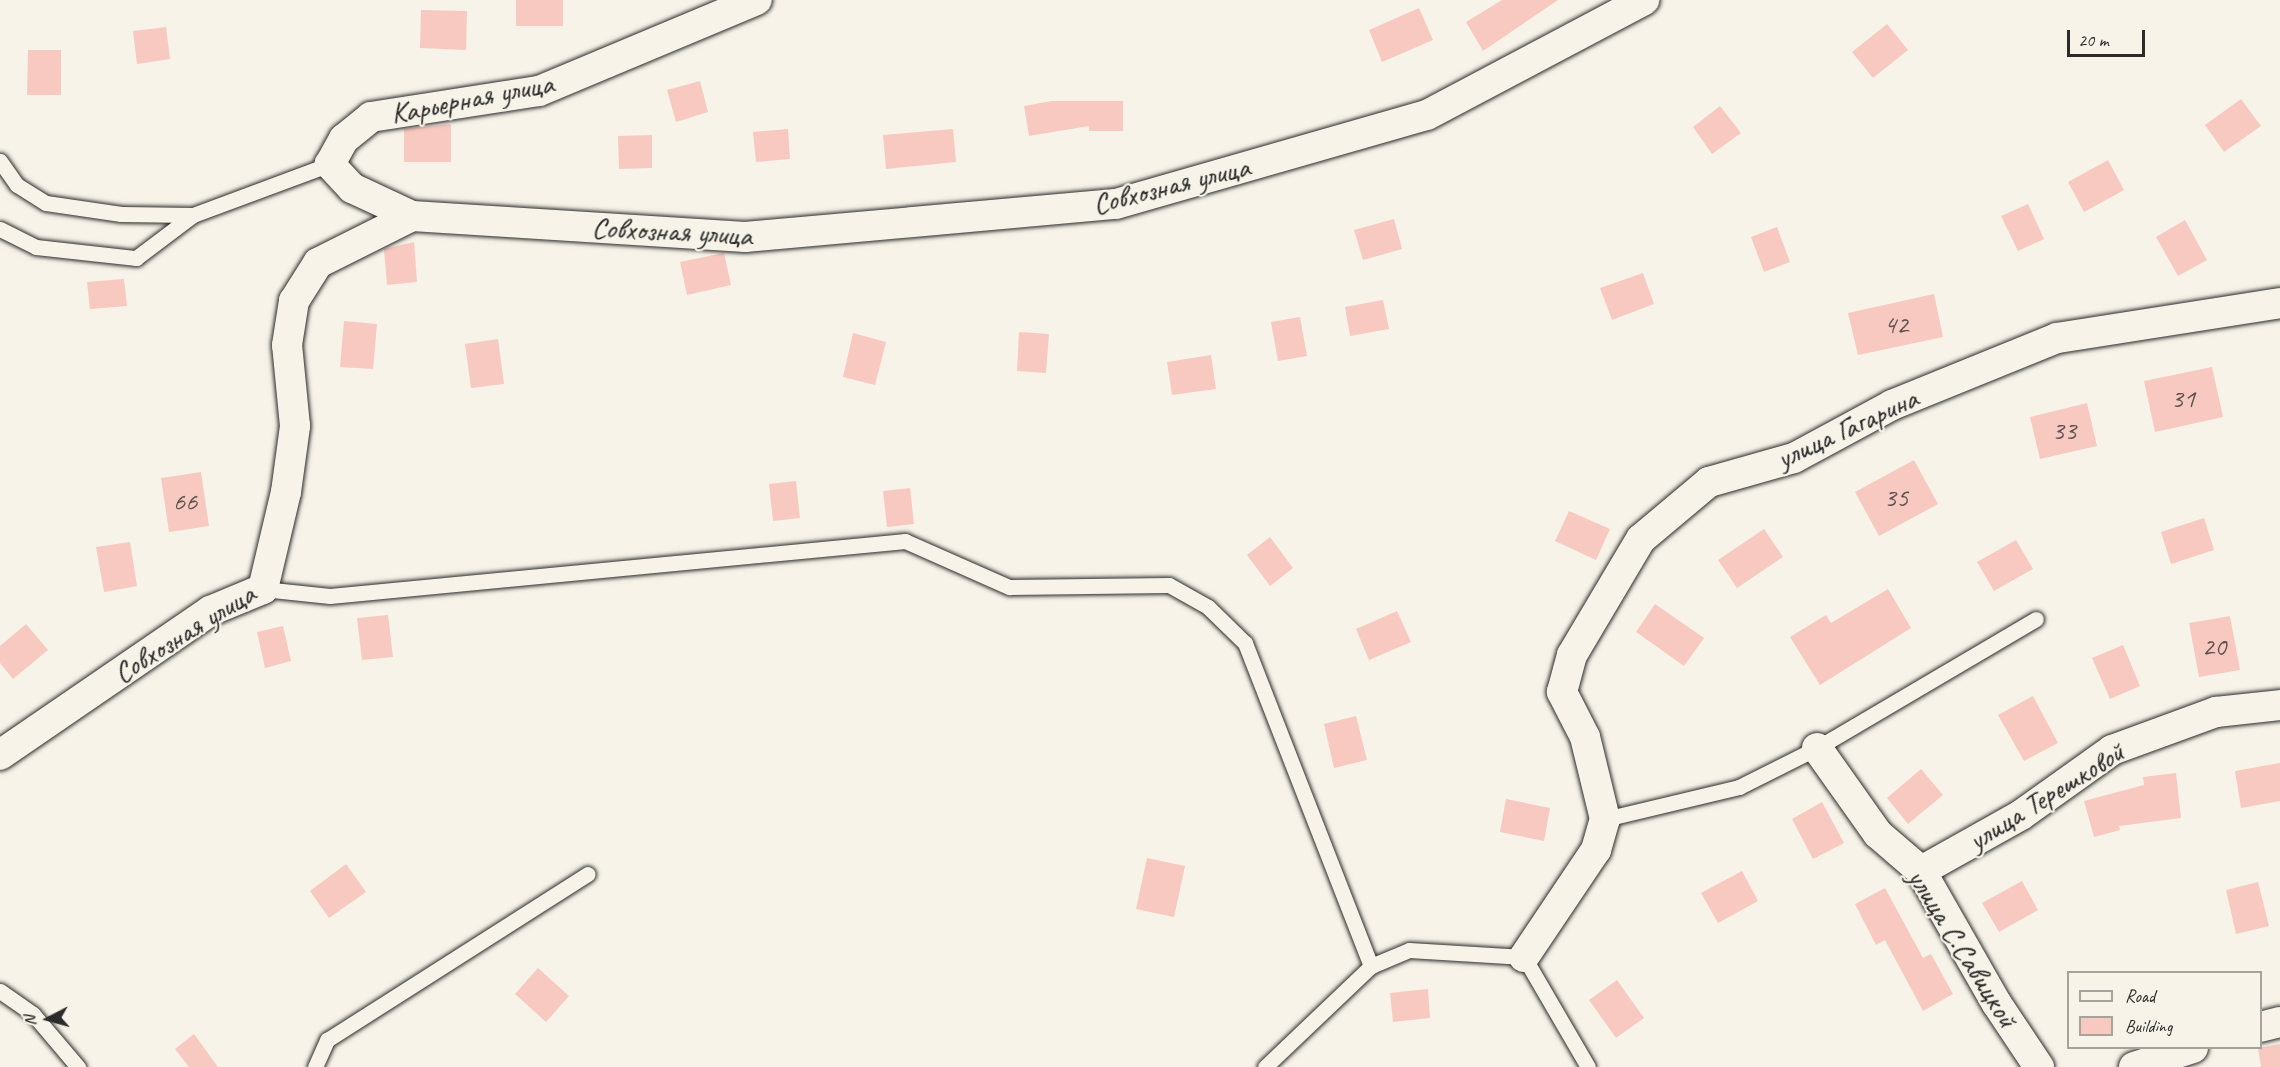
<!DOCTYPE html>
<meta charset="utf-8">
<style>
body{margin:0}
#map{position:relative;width:2280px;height:1067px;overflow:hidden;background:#f7f3e8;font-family:Caveat,sans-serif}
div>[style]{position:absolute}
.building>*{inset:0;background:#f8c9c0}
.roads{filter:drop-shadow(0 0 2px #2b2b2b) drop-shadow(0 0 2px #2b2b2b)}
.lane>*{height:15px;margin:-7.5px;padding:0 7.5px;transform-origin:7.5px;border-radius:7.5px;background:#f7f3e8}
.street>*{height:30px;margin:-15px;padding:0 15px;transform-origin:15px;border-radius:15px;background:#f7f3e8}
span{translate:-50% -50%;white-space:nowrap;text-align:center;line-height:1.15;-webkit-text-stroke:4.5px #f7f3e8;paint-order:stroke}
.number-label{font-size:27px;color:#5e5250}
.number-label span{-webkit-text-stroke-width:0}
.street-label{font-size:30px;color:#2b2b2b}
.legend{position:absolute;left:2067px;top:971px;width:195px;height:78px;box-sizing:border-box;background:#f7f3e8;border:2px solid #a5a39c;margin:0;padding:8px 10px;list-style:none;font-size:18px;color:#2b2b2b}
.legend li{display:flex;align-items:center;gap:12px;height:30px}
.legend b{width:30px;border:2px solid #a5a39c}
.north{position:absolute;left:18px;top:989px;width:60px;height:60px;-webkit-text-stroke:4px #f7f3e8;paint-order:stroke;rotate:264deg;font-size:16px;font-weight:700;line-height:24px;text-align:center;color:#2b2b2b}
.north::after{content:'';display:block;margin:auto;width:21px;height:27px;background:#2b2b2b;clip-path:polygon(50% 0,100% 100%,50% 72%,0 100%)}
.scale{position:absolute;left:2067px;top:30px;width:78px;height:27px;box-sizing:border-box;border:3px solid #2b2b2b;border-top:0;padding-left:8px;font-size:18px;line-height:21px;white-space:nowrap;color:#2b2b2b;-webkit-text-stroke:4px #f7f3e8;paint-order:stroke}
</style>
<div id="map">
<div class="building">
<i style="clip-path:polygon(516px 0,563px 0,563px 26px,516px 26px)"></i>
<i style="clip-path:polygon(1502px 0,1558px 0,1483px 51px,1466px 22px)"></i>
<i style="clip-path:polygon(1419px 8px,1433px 40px,1382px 62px,1369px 30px)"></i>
<i style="clip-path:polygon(421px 10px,467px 11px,466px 50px,420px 48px)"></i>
<i style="clip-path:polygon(1887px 24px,1908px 50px,1873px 78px,1852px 52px)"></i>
<i style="clip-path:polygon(166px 27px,170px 59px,137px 64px,133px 31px)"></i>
<i style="clip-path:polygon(28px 50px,61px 50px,61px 95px,27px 95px)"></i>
<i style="clip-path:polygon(700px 81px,708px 112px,676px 122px,667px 90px)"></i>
<i style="clip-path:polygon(2241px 99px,2261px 126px,2224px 152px,2205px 125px)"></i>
<i style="clip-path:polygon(1052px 101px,1123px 101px,1123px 131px,1089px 131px,1089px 126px,1029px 136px,1024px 106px)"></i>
<i style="clip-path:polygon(1720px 106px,1741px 133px,1712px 154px,1693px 127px)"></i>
<i style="clip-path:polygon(451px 124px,451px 162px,404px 162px,404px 129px)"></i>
<i style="clip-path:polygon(788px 129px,790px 159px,756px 162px,753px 132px)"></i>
<i style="clip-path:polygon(953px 129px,956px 162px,886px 169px,883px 135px)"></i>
<i style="clip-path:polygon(652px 135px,652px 168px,619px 169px,618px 136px)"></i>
<i style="clip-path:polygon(2108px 160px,2124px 190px,2084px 212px,2068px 182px)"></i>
<i style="clip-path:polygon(2028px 204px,2044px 239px,2018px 251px,2001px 216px)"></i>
<i style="clip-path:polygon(1394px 219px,1402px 249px,1363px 260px,1354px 230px)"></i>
<i style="clip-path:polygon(2185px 220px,2207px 260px,2178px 276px,2156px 237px)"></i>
<i style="clip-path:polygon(1777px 227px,1790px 262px,1764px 272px,1751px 237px)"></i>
<i style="clip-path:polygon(414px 242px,417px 282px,387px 285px,384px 249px)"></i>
<i style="clip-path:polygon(724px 253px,731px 285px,687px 295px,680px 262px)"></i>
<i style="clip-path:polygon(1643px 273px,1654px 304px,1612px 320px,1600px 288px)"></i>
<i style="clip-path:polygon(124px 279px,127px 306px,90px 309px,87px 282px)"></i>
<i style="clip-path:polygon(1934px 294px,1943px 337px,1858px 355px,1848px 313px)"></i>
<i style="clip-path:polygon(1383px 300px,1389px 329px,1350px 336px,1345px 307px)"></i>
<i style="clip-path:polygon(1300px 317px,1307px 356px,1278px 361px,1271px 322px)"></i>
<i style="clip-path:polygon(344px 321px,377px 324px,373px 369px,340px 367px)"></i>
<i style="clip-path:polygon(1019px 332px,1049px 334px,1046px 373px,1017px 371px)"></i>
<i style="clip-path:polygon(853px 333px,886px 342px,875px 385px,843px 377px)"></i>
<i style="clip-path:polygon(498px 339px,504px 384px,471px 388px,465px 344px)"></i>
<i style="clip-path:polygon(1211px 355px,1216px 389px,1172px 395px,1167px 362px)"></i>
<i style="clip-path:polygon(2212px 367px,2223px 417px,2155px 432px,2144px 381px)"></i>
<i style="clip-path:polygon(2087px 403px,2097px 446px,2040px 459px,2030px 417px)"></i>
<i style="clip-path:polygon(1914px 460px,1938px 504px,1879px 536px,1855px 492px)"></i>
<i style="clip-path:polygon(201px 472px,209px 526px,169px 532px,161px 478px)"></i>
<i style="clip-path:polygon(796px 481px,800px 518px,773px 521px,769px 484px)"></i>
<i style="clip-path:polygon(910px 488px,914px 524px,887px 527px,883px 491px)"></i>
<i style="clip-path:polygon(1569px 511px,1610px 529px,1596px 560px,1555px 541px)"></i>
<i style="clip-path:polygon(2204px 518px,2214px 550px,2171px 564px,2161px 532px)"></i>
<i style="clip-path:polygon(1764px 529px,1783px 557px,1737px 588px,1718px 560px)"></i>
<i style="clip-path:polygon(1270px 537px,1293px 568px,1270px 586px,1247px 555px)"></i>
<i style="clip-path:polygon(2016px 540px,2033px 569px,1994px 591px,1977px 562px)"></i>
<i style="clip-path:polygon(130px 542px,137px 586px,104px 592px,96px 547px)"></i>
<i style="clip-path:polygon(1888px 589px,1911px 628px,1820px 685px,1790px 637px,1826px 615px,1831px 623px)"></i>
<i style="clip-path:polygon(1655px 604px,1704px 638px,1684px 666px,1636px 632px)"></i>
<i style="clip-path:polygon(1397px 611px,1411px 642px,1369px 660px,1356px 629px)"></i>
<i style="clip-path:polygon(388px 615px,393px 657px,362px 660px,357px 618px)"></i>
<i style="clip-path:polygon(2230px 616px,2240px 670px,2199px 677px,2189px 623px)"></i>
<i style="clip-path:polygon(26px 624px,48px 650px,13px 679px,0 663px,0 646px)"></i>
<i style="clip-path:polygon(283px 626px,291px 661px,265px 668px,257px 632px)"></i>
<i style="clip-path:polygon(2123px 645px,2140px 686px,2110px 699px,2092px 658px)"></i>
<i style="clip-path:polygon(2033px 696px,2058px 743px,2024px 761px,1998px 715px)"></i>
<i style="clip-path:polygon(1356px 716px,1367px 760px,1334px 768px,1324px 724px)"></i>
<i style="clip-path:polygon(2280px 763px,2280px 801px,2241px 808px,2235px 771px)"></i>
<i style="clip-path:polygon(1921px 769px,1943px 795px,1908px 824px,1887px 798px)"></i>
<i style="clip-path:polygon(2176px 773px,2181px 818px,2119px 826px,2120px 830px,2094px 837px,2084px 801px,2144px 785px,2143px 777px)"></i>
<i style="clip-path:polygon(1506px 799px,1550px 808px,1544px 841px,1500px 832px)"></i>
<i style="clip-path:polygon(1822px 802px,1844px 843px,1813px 859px,1792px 819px)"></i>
<i style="clip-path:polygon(1147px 858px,1185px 866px,1174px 917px,1136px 909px)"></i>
<i style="clip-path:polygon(346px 864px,366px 892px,329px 918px,310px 891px)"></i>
<i style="clip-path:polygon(1742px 871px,1758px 901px,1718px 923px,1701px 893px)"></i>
<i style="clip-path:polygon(2022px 881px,2038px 910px,1999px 932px,1982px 903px)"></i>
<i style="clip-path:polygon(2258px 882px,2269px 926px,2236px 934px,2226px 890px)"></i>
<i style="clip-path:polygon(1885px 888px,1923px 958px,1931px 954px,1953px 994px,1923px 1011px,1885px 940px,1876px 945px,1855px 904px)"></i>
<i style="clip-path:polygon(538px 968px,569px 996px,546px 1022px,515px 994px)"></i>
<i style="clip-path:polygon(1617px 980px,1644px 1018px,1616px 1038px,1589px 1000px)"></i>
<i style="clip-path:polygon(1428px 989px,1430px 1018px,1393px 1022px,1390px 993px)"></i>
<i style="clip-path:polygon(194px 1034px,218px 1067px,189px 1067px,175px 1049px)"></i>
<i style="clip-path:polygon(2280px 1044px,2280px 1067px,2261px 1067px,2258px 1048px)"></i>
</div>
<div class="roads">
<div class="lane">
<i style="left:0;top:161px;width:29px;rotate:55deg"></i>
<i style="left:17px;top:185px;width:34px;rotate:32deg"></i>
<i style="left:46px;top:203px;width:76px;rotate:8.3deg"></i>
<i style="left:121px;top:214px;width:72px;rotate:0.8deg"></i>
<i style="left:0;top:229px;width:40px;rotate:26.6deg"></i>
<i style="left:36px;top:247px;width:101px;rotate:6.3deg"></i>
<i style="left:136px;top:258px;width:71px;rotate:-37deg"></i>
<i style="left:193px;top:215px;width:146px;rotate:-20.4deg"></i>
<i style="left:263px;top:589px;width:67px;rotate:6deg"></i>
<i style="left:330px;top:596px;width:578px;rotate:-5.46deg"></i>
<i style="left:905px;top:541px;width:114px;rotate:23.9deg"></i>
<i style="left:1009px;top:587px;width:160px;rotate:-0.7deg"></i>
<i style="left:1169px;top:585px;width:45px;rotate:29.4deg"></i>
<i style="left:1208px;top:607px;width:52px;rotate:44.2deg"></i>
<i style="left:1245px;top:643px;width:347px;rotate:68.7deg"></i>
<i style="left:1371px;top:966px;width:41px;rotate:-22.8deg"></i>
<i style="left:1409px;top:950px;width:115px;rotate:3.5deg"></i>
<i style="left:1524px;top:957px;width:127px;rotate:59.8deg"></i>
<i style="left:1605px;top:819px;width:138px;rotate:-13.4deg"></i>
<i style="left:1739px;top:787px;width:87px;rotate:-26.6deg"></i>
<i style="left:1817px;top:748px;width:254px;rotate:-30.5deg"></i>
<i style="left:0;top:991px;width:40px;rotate:34.9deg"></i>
<i style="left:33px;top:1014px;width:70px;rotate:49.7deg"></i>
<i style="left:315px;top:1067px;width:30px;rotate:-66deg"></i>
<i style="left:327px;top:1040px;width:309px;rotate:-32.5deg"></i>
<i style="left:1265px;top:1067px;width:146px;rotate:-43.6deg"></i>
</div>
<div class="street">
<i style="left:412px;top:216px;width:66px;rotate:-155deg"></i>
<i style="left:352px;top:188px;width:33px;rotate:-133deg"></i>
<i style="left:330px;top:164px;width:29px;rotate:-61deg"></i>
<i style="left:344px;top:139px;width:35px;rotate:-39deg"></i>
<i style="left:371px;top:117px;width:170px;rotate:-8.8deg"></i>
<i style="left:539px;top:91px;width:236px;rotate:-22.7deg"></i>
<i style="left:1817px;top:748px;width:105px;rotate:54.7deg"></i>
<i style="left:1878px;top:834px;width:57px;rotate:40.7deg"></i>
<i style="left:1921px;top:871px;width:153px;rotate:60.3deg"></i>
<i style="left:1997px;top:1004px;width:76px;rotate:56.3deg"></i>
<i style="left:0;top:755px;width:255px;rotate:-34.4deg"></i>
<i style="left:210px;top:611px;width:57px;rotate:-22.5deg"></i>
<i style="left:263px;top:589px;width:100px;rotate:-76.7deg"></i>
<i style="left:286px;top:492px;width:67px;rotate:-82.2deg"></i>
<i style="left:295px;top:426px;width:81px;rotate:-95.6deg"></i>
<i style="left:287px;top:345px;width:45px;rotate:-81deg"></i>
<i style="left:294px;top:301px;width:45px;rotate:-57.7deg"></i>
<i style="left:318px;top:263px;width:105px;rotate:-26.6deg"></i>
<i style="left:412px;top:216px;width:334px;rotate:3.6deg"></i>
<i style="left:745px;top:237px;width:372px;rotate:-5.1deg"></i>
<i style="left:1116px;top:204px;width:323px;rotate:-16deg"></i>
<i style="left:1427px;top:115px;width:246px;rotate:-27.9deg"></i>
<i style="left:1921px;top:871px;width:115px;rotate:-29.2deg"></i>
<i style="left:2021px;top:815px;width:112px;rotate:-35.5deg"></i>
<i style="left:2112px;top:750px;width:111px;rotate:-20.1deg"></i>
<i style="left:2216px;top:712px;width:64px;rotate:-6.2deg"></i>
<i style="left:1524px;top:957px;width:129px;rotate:-56.1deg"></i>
<i style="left:1596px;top:850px;width:32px;rotate:-74deg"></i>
<i style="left:1605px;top:819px;width:84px;rotate:-103.7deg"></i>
<i style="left:1585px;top:737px;width:51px;rotate:-117.1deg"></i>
<i style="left:1562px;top:692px;width:38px;rotate:-75deg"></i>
<i style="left:1572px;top:655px;width:135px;rotate:-59.3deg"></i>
<i style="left:1641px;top:539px;width:89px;rotate:-40deg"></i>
<i style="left:1709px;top:482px;width:88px;rotate:-15.8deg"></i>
<i style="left:1794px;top:458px;width:111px;rotate:-28.4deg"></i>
<i style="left:1892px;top:405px;width:178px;rotate:-22.1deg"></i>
<i style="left:2057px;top:338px;width:226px;rotate:-8.9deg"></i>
<i style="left:2260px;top:1027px;width:21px;rotate:-14deg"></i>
<i style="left:2134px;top:1067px;width:62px;rotate:-17.9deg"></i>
</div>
</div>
<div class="number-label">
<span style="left:1896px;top:325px">42</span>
<span style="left:2183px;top:399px">31</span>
<span style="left:2064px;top:431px">33</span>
<span style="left:1896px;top:498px">35</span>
<span style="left:185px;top:502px">66</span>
<span style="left:2214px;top:647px">20</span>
</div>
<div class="street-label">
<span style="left:472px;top:98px;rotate:-11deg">Карьерная улица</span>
<span style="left:1171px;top:185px;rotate:-14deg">Совхозная улица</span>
<span style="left:672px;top:231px;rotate:3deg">Совхозная улица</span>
<span style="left:1847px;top:428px;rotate:-25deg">улица Гагарина</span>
<span style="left:184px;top:633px;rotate:-32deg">Совхозная улица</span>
<span style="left:2046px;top:796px;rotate:-32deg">улица Терешковой</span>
<span style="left:1963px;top:948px;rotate:58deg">улица С.Савицкой</span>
</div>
<ul class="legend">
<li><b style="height:8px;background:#f7f3e8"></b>Road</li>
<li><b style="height:16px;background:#f8c9c0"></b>Building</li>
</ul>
<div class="north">N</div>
<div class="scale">20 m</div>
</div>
